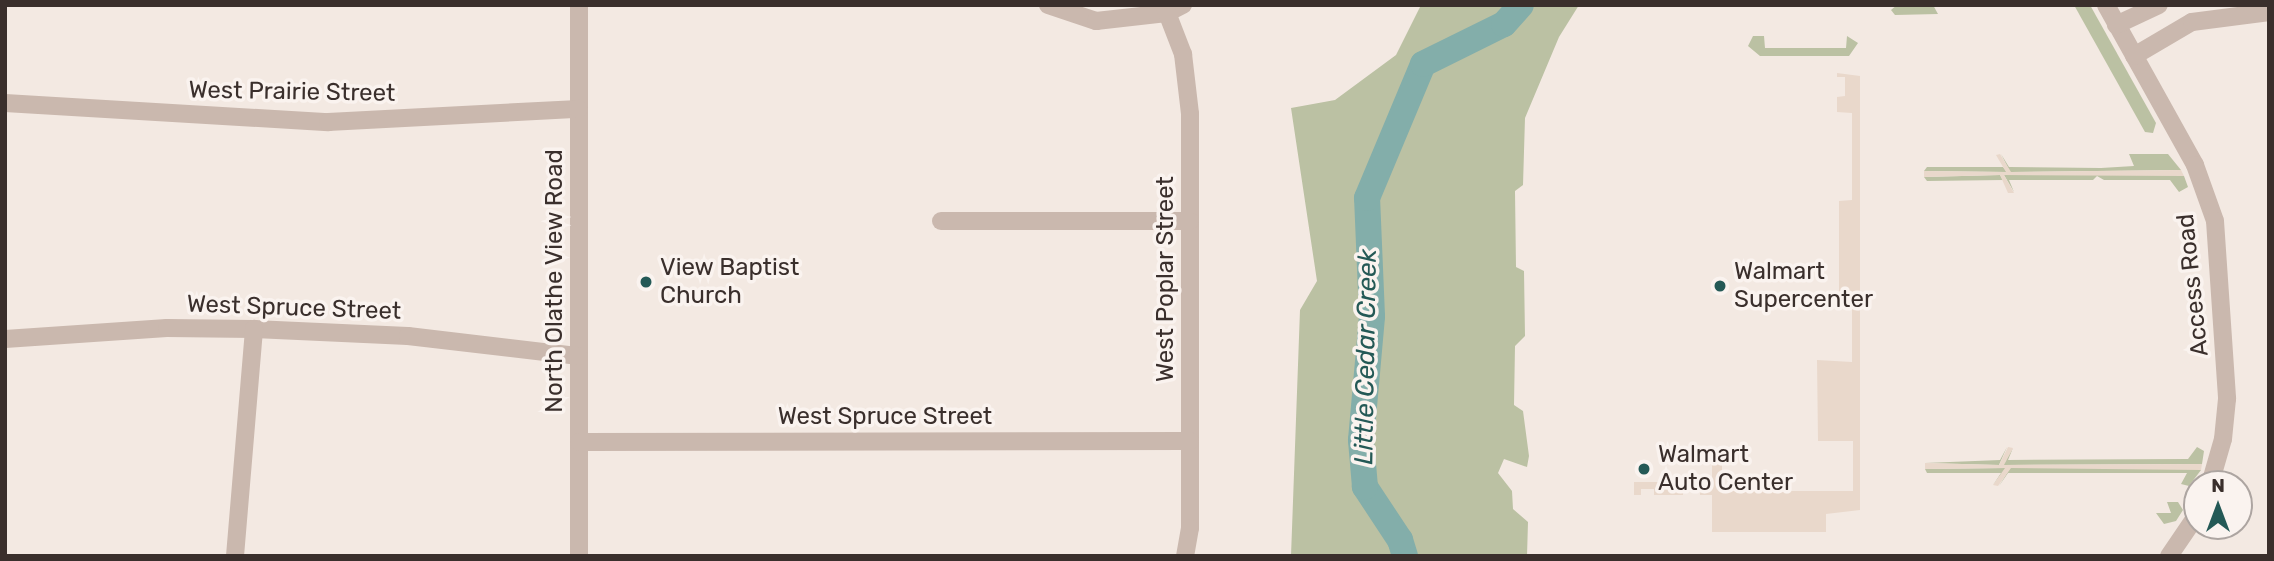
<!DOCTYPE html>
<style>
body{margin:0}
#map{position:relative;width:2274px;height:561px;overflow:hidden;background:#f3e9e2;font-family:Rubik,sans-serif}
div>[style]{position:absolute}
.green>*{inset:0;background:#bbc1a3}
.plaza>*{inset:0;background:#e9d8cb}
.river>*{height:26px;margin:-13px;padding:0 13px;transform-origin:13px;border-radius:13px;background:#83aeaa}
.minor>*{height:18px;margin:-9px;padding:0 9px;transform-origin:9px;border-radius:9px;background:#cab8ae}
.dots>*{width:19px;height:19px;translate:-50% -50%;box-sizing:border-box;border:4px solid #faf3ef;border-radius:50%}
span{translate:-50% -50%;white-space:nowrap;text-align:center;line-height:1.15;-webkit-text-stroke:7px #faf3ef;paint-order:stroke}
.street-label{font-size:24px;color:#3a2f2c}
.poi-label{font-size:24px;color:#3a2f2c}
.left{translate:0 -50%;text-align:left}
.water-label{font-size:26px;color:#245956;font-style:italic}
.frame{position:absolute;inset:0;border:7px solid #3a2f2c;pointer-events:none}
.north{position:absolute;left:2183px;top:470px;width:70px;height:70px;box-sizing:border-box;background:#faf3ef;border:2px solid #ada5a1;border-radius:50%;rotate:0deg;font-size:19px;font-weight:700;line-height:28px;text-align:center;color:#3a2f2c}
.north::after{content:'';display:block;margin:auto;width:24px;height:32px;background:#245956;clip-path:polygon(50% 0,100% 100%,50% 72%,0 100%)}
</style>
<div id="map">
<div class="green">
<i style="clip-path:polygon(1421px 5px,1579px 5px,1559px 37px,1525px 118px,1523px 185px,1515px 191px,1516px 267px,1524px 271px,1525px 336px,1515px 346px,1514px 405px,1523px 411px,1529px 456px,1527px 467px,1504px 459px,1498px 473px,1512px 491px,1513px 509px,1528px 522px,1527px 556px,1291px 556px,1300px 310px,1317px 281px,1291px 108px,1335px 100px,1396px 55px)"></i>
<i style="clip-path:polygon(1897px 5px,1933px 5px,1938px 14px,1895px 15px,1891px 10px)"></i>
<i style="clip-path:polygon(2074px 5px,2090px 5px,2156px 123px,2153px 133px,2145px 132px)"></i>
<i style="clip-path:polygon(1753px 36px,1764px 36px,1765px 48px,1846px 48px,1847px 36px,1858px 43px,1849px 56px,1760px 56px,1748px 46px)"></i>
<i style="clip-path:polygon(2001px 154px,2009px 167px,2101px 168px,2134px 166px,2129px 154px,2168px 154px,2181px 170px,2010px 172px)"></i>
<i style="clip-path:polygon(1927px 167px,2003px 167px,2007px 172px,1924px 171px)"></i>
<i style="clip-path:polygon(2000px 175px,2003px 180px,1927px 181px,1924px 177px)"></i>
<i style="clip-path:polygon(2004px 175px,2175px 175px,2184px 176px,2188px 187px,2179px 192px,2170px 180px,2104px 180px,2097px 176px,2093px 180px,2009px 180px,2014px 192px)"></i>
<i style="clip-path:polygon(2007px 447px,1999px 465px,1925px 463px,2000px 460px)"></i>
<i style="clip-path:polygon(2197px 447px,2204px 451px,2202px 464px,2003px 465px,2013px 448px,2008px 460px,2188px 459px)"></i>
<i style="clip-path:polygon(2006px 468px,1993px 485px,2001px 473px,1927px 473px,1925px 469px)"></i>
<i style="clip-path:polygon(2010px 468px,2196px 468px,2201px 470px,2189px 486px,2181px 484px,2187px 473px,2008px 473px,1999px 486px)"></i>
<i style="clip-path:polygon(2167px 502px,2178px 502px,2183px 510px,2176px 521px,2164px 524px,2156px 513px,2171px 513px)"></i>
</div>
<div class="plaza">
<i style="clip-path:polygon(1837px 73px,1860px 76px,1860px 510px,1826px 514px,1826px 532px,1712px 532px,1712px 495px,1700px 495px,1700px 489px,1683px 489px,1683px 495px,1654px 495px,1654px 489px,1641px 489px,1641px 495px,1634px 495px,1634px 482px,1712px 482px,1712px 456px,1722px 456px,1722px 491px,1853px 491px,1853px 441px,1818px 441px,1817px 360px,1852px 362px,1852px 295px,1839px 295px,1839px 201px,1852px 200px,1852px 113px,1837px 112px,1837px 97px,1845px 96px,1845px 77px,1837px 77px)"></i>
<i style="clip-path:polygon(2000px 154px,2011px 172px,2181px 170px,2184px 176px,2004px 175px,2014px 193px,2008px 193px,2000px 175px,1924px 177px,1924px 171px,2006px 172px,1996px 155px)"></i>
<i style="clip-path:polygon(2008px 447px,2013px 448px,2004px 465px,2202px 464px,2201px 470px,2011px 468px,1998px 486px,1993px 485px,2005px 468px,1925px 469px,1925px 463px,1999px 465px)"></i>
</div>
<div class="river">
<i style="left:1405px;top:556px;width:17px;rotate:-107deg"></i>
<i style="left:1400px;top:540px;width:64px;rotate:-123.4deg"></i>
<i style="left:1365px;top:487px;width:47px;rotate:-94.9deg"></i>
<i style="left:1361px;top:440px;width:124px;rotate:-84.9deg"></i>
<i style="left:1372px;top:316px;width:118px;rotate:-92.4deg"></i>
<i style="left:1367px;top:198px;width:145px;rotate:-67.3deg"></i>
<i style="left:1423px;top:64px;width:90px;rotate:-26.3deg"></i>
<i style="left:1504px;top:24px;width:25px;rotate:-48deg"></i>
</div>
<div class="minor">
<i style="left:579px;top:5px;width:551px;rotate:90deg"></i>
<i style="left:1048px;top:5px;width:51px;rotate:18.4deg"></i>
<i style="left:1096px;top:21px;width:71px;rotate:-6.4deg"></i>
<i style="left:1167px;top:13px;width:18px;rotate:-27deg"></i>
<i style="left:1164px;top:5px;width:53px;rotate:68.8deg"></i>
<i style="left:1183px;top:54px;width:60px;rotate:83.3deg"></i>
<i style="left:1190px;top:114px;width:414px;rotate:90deg"></i>
<i style="left:1190px;top:528px;width:28px;rotate:100deg"></i>
<i style="left:2106px;top:5px;width:183px;rotate:60.9deg"></i>
<i style="left:2195px;top:165px;width:59px;rotate:70.3deg"></i>
<i style="left:2215px;top:221px;width:178px;rotate:86.1deg"></i>
<i style="left:2227px;top:399px;width:40px;rotate:95.7deg"></i>
<i style="left:2223px;top:439px;width:47px;rotate:106.1deg"></i>
<i style="left:2116px;top:25px;width:47px;rotate:-24.9deg"></i>
<i style="left:2134px;top:56px;width:67px;rotate:-30.4deg"></i>
<i style="left:2192px;top:22px;width:78px;rotate:-7.4deg"></i>
<i style="left:5px;top:103px;width:324px;rotate:3.4deg"></i>
<i style="left:328px;top:122px;width:251px;rotate:-3deg"></i>
<i style="left:941px;top:221px;width:249px"></i>
<i style="left:5px;top:339px;width:162px;rotate:-3.9deg"></i>
<i style="left:167px;top:328px;width:87px;rotate:0.7deg"></i>
<i style="left:254px;top:329px;width:154px;rotate:2.6deg"></i>
<i style="left:408px;top:336px;width:172px;rotate:6.7deg"></i>
<i style="left:579px;top:442px;width:611px;rotate:-0.09deg"></i>
<i style="left:235px;top:556px;width:228px;rotate:-85.2deg"></i>
<i style="left:2169px;top:556px;width:50px;rotate:-55.7deg"></i>
</div>
<div class="dots">
<i style="left:646px;top:282px;background:#245956"></i>
<i style="left:1720px;top:286px;background:#245956"></i>
<i style="left:1644px;top:469px;background:#245956"></i>
</div>
<div class="street-label">
<span style="left:292px;top:92px;rotate:1deg">West Prairie Street</span>
<span style="left:1166px;top:279px;rotate:-90deg">West Poplar Street</span>
<span style="left:555px;top:281px;rotate:-90deg">North Olathe View Road</span>
<span style="left:2193px;top:285px;rotate:-96deg">Access Road</span>
<span style="left:294px;top:308px;rotate:2deg">West Spruce Street</span>
<span style="left:885px;top:417px">West Spruce Street</span>
</div>
<div class="poi-label">
<span class="left" style="left:660px;top:282px">View Baptist<br>Church</span>
<span class="left" style="left:1734px;top:286px">Walmart<br>Supercenter</span>
<span class="left" style="left:1658px;top:469px">Walmart<br>Auto Center</span>
</div>
<div class="water-label">
<span style="left:1366px;top:357px;rotate:-89deg">Little Cedar Creek</span>
</div>
<div class="frame"></div>
<div class="north">N</div>
</div>
